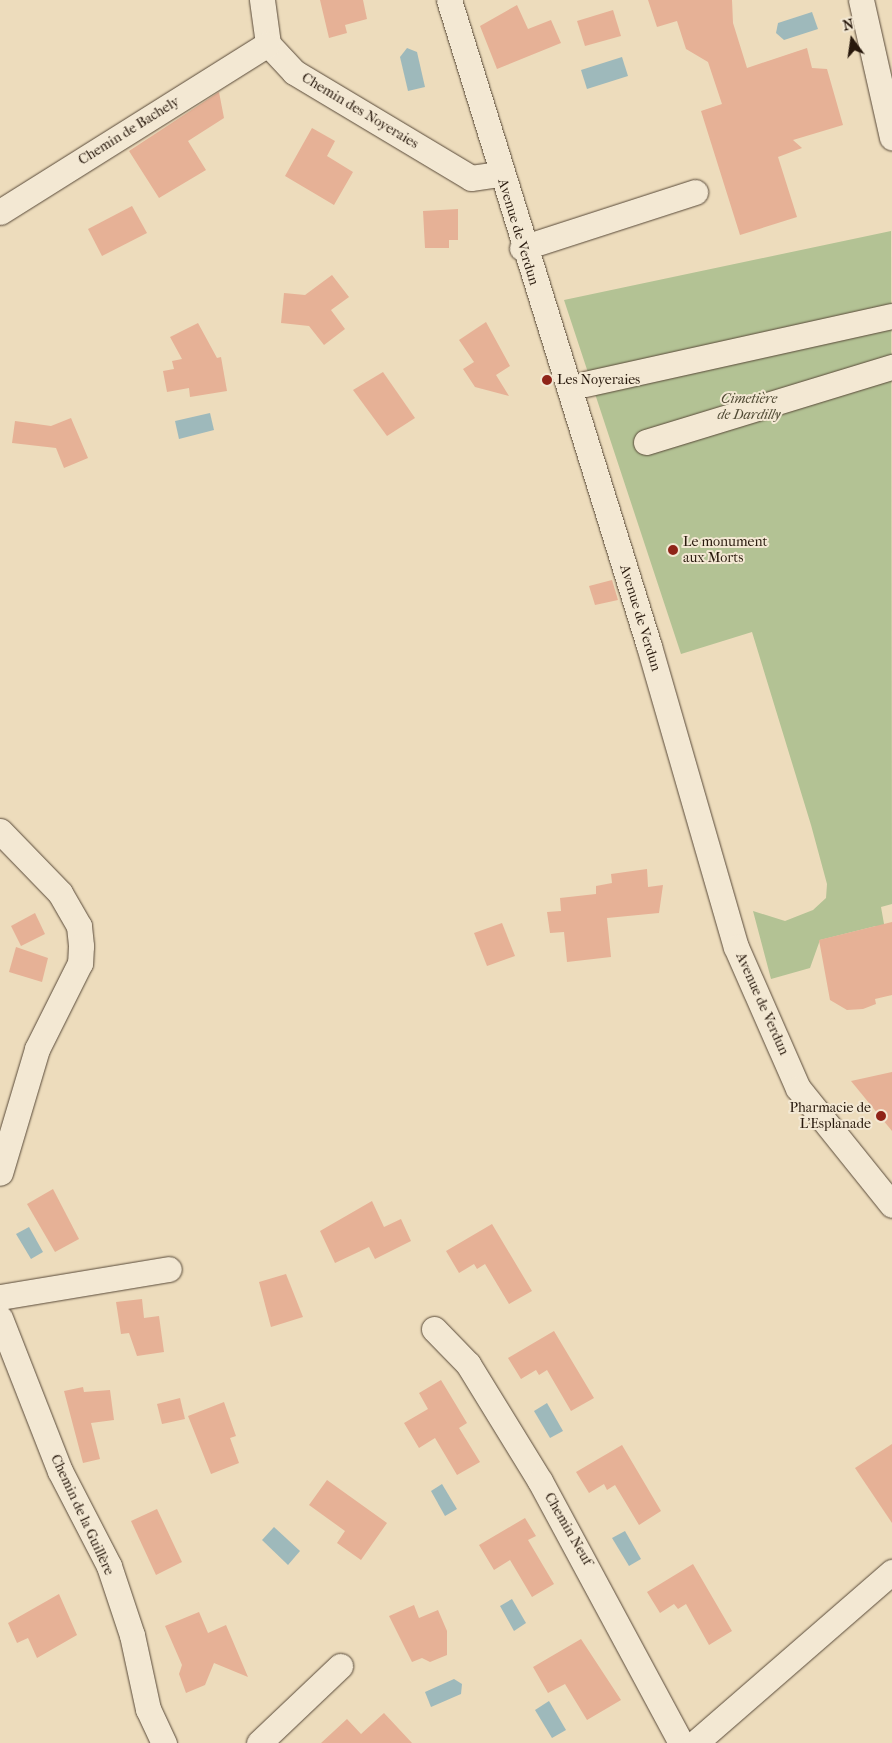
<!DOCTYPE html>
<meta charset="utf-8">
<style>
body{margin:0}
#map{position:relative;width:892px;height:1743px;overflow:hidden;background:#eddcbc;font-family:"IM FELL French Canon",serif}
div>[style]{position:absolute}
.green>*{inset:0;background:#b3c294}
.water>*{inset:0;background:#9eb9bb}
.building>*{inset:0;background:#e6b196}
.roads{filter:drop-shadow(0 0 1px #584938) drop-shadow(0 0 1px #584938)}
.minor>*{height:25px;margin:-12.5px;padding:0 12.5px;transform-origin:12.5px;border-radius:12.5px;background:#f3e8d3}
.dots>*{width:14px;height:14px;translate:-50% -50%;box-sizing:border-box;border:2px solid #f3e8d3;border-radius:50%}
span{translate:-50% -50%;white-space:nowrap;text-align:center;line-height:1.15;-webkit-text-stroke:4px #f3e8d3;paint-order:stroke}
.street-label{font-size:14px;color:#27180c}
.poi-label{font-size:14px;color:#27180c}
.left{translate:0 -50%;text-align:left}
.right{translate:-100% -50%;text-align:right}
.park-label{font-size:14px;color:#514b35;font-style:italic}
.north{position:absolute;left:827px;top:15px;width:50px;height:50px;-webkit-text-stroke:4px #f3e8d3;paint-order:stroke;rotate:346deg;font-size:14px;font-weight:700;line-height:20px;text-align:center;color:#27180c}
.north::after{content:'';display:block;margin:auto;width:18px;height:22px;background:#27180c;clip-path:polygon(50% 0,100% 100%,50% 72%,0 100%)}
</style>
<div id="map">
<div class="green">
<i style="clip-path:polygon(891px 231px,892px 904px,881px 907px,886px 935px,876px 926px,820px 940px,810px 968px,771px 979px,753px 911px,785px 921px,813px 910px,826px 898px,827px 884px,811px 825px,752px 632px,681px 654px,564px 300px)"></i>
</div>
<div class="water">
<i style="clip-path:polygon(812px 12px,818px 29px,784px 40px,776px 33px,778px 23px)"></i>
<i style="clip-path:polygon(407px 48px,417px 52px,425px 87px,408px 91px,400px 57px)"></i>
<i style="clip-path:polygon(622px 57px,628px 76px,587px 89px,581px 70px)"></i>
<i style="clip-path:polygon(210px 413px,214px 430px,179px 439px,175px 421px)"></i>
<i style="clip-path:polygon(29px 1227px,43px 1252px,31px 1259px,16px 1234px)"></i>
<i style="clip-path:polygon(547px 1403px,563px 1431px,550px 1438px,534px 1411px)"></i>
<i style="clip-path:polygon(442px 1484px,457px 1509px,445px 1516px,431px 1491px)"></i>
<i style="clip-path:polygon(274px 1527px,300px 1551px,288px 1565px,262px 1540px)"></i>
<i style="clip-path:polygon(625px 1531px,641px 1559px,629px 1566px,612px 1538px)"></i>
<i style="clip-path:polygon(512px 1599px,526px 1623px,514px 1631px,500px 1606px)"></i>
<i style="clip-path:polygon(454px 1679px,462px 1684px,461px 1694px,431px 1707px,425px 1692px)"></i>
<i style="clip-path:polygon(549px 1701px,566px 1730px,552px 1738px,535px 1710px)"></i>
</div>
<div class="building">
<i style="clip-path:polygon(320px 0,363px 0,367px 19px,345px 25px,347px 33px,329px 38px)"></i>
<i style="clip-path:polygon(648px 0,732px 0,733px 23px,747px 68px,807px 48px,812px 68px,827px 69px,843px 125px,793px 140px,802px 148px,778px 157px,797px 217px,740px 235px,701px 111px,722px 104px,708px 62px,686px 49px,677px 21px,657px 27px)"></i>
<i style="clip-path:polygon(517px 5px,528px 29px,551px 20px,561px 43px,497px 69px,480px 26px)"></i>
<i style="clip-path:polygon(613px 10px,621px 36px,585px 46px,577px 21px)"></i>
<i style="clip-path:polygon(219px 92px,224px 118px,188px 141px,206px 170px,159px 198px,129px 151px)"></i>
<i style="clip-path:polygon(312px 128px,335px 141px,327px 156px,353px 172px,334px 205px,285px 176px)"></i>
<i style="clip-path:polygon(132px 206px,147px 233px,102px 256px,88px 229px)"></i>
<i style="clip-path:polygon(458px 209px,458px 240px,449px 240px,449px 248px,425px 248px,423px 211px)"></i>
<i style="clip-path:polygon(332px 275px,349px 297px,331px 310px,345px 329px,324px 345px,309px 326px,281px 323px,284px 293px,305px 295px)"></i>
<i style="clip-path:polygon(486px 322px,510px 366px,496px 375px,509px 396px,475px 387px,463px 369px,474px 362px,459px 340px)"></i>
<i style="clip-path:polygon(198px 323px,217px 358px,221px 357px,227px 391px,190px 397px,189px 388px,167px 392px,163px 371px,174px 369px,172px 361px,182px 359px,170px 337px)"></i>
<i style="clip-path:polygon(383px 372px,415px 418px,387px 436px,353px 390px)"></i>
<i style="clip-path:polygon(71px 418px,88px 458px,64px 468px,56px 448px,12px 443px,15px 421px,51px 426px)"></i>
<i style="clip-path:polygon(612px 580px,618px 600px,595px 605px,589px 586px)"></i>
<i style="clip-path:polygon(647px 869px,648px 887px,663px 885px,659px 913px,607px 918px,611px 957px,567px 962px,564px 932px,550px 933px,547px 912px,561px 911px,560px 898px,596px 894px,596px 886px,612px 883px,611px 874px)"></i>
<i style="clip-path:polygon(35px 913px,45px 934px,21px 946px,11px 926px)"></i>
<i style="clip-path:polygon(892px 922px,892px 995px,875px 999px,876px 1004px,863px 1009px,847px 1010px,830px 1000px,819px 940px)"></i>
<i style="clip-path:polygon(502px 923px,515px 956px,487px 966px,474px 933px)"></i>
<i style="clip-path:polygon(16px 947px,48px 958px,42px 982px,9px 972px)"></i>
<i style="clip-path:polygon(892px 1072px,892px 1131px,851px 1081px)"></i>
<i style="clip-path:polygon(53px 1189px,79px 1239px,55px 1252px,27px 1204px)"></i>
<i style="clip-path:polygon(372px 1201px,384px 1227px,401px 1219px,411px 1241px,375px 1259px,369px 1247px,335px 1263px,320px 1231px)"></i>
<i style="clip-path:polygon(492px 1224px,532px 1291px,509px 1304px,485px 1264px,477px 1269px,474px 1264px,459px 1273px,446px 1251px)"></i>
<i style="clip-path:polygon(286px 1274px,303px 1317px,271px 1327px,259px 1282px)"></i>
<i style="clip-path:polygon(142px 1299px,144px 1318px,159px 1316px,164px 1352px,137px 1356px,129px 1333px,121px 1334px,116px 1302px)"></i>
<i style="clip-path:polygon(554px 1331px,594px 1398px,571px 1411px,547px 1370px,539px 1375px,536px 1370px,521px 1379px,508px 1358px)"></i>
<i style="clip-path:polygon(441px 1380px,467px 1423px,459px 1428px,480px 1462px,457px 1475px,435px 1438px,419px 1448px,404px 1423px,428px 1409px,419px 1393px)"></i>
<i style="clip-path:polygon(83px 1387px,84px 1392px,110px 1390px,114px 1420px,91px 1423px,100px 1459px,83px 1463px,64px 1391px)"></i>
<i style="clip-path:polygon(180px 1398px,185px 1419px,162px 1424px,157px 1404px)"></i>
<i style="clip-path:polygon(224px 1402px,236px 1436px,230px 1438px,239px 1463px,211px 1474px,188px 1416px)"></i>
<i style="clip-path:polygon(892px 1444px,892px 1523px,855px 1468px)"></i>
<i style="clip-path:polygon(622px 1445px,661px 1511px,639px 1525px,615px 1485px,607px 1490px,604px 1484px,589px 1493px,576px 1472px)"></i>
<i style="clip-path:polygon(327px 1480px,387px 1523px,361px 1560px,337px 1543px,345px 1531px,309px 1505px)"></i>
<i style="clip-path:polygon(157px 1509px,182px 1562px,156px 1575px,131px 1521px)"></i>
<i style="clip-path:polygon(525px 1518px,536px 1536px,528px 1540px,554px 1584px,532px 1597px,510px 1560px,494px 1570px,479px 1545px)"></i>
<i style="clip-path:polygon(693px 1564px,732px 1631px,709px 1645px,686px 1604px,678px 1609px,674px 1604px,660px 1613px,647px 1592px)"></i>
<i style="clip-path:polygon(59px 1594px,77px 1635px,37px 1658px,28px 1638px,17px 1643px,8px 1623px)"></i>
<i style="clip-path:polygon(414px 1605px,419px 1618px,438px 1610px,447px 1631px,447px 1655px,430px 1662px,422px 1658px,412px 1662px,389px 1616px)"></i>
<i style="clip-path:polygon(199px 1612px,208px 1633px,226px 1625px,248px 1677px,214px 1663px,205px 1685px,186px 1693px,179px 1674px,182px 1665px,165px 1626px)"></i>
<i style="clip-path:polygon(581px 1639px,621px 1700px,587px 1720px,565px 1684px,548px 1693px,533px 1667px)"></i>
<i style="clip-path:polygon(384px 1713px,412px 1743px,321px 1743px,347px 1719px,361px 1734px)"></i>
</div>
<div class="roads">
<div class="minor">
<i style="left:262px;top:0;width:44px;rotate:82.2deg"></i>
<i style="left:268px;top:44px;width:38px;rotate:47deg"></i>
<i style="left:294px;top:72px;width:206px;rotate:30.9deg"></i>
<i style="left:471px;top:178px;width:29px;rotate:-8deg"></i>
<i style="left:449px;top:0;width:676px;rotate:72.8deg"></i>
<i style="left:649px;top:646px;width:313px;rotate:73.9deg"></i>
<i style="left:736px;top:947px;width:154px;rotate:66.3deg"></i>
<i style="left:798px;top:1088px;width:150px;rotate:51.2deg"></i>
<i style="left:861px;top:0;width:141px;rotate:77.3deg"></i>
<i style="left:0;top:212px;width:316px;rotate:-32.1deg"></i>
<i style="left:522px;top:248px;width:182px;rotate:-17.9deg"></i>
<i style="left:585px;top:384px;width:314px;rotate:-12.5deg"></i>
<i style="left:646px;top:442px;width:257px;rotate:-17deg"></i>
<i style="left:0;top:831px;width:86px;rotate:45.9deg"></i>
<i style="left:60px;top:893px;width:38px;rotate:60deg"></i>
<i style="left:79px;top:926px;width:20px;rotate:84deg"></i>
<i style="left:81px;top:946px;width:17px;rotate:93deg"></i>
<i style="left:80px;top:963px;width:96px;rotate:116.6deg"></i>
<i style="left:37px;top:1049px;width:129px;rotate:106.6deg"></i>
<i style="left:0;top:1297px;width:171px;rotate:-9.4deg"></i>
<i style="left:0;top:1318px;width:164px;rotate:68.6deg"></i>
<i style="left:60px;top:1471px;width:107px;rotate:62.7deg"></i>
<i style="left:109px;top:1566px;width:73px;rotate:71.6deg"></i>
<i style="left:132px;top:1635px;width:76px;rotate:77.8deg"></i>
<i style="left:148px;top:1709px;width:38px;rotate:65deg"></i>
<i style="left:434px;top:1329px;width:49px;rotate:45.8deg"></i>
<i style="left:468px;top:1364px;width:137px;rotate:58.4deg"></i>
<i style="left:540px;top:1481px;width:298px;rotate:61.7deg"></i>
<i style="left:259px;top:1743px;width:112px;rotate:-43.5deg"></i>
<i style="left:695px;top:1743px;width:261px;rotate:-41deg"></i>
</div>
</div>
<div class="dots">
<i style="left:547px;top:380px;background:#8f2418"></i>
<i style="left:673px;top:550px;background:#8f2418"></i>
<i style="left:881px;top:1116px;background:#8f2418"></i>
</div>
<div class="street-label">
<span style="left:360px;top:111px;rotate:31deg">Chemin des Noyeraies</span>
<span style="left:129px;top:131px;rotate:-32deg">Chemin de Bachely</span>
<span style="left:518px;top:232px;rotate:73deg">Avenue de Verdun</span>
<span style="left:640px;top:618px;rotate:73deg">Avenue de Verdun</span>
<span style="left:762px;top:1004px;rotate:66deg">Avenue de Verdun</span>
<span style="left:82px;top:1515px;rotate:65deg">Chemin de la Guillère</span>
<span style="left:568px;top:1529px;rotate:60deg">Chemin Neuf</span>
</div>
<div class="poi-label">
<span class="left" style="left:557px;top:380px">Les Noyeraies</span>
<span class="left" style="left:683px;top:550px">Le monument<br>aux Morts</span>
<span class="right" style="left:871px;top:1116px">Pharmacie de<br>L'Esplanade</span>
</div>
<div class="park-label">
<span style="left:749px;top:407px">Cimetière<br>de Dardilly</span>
</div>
<div class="north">N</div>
</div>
